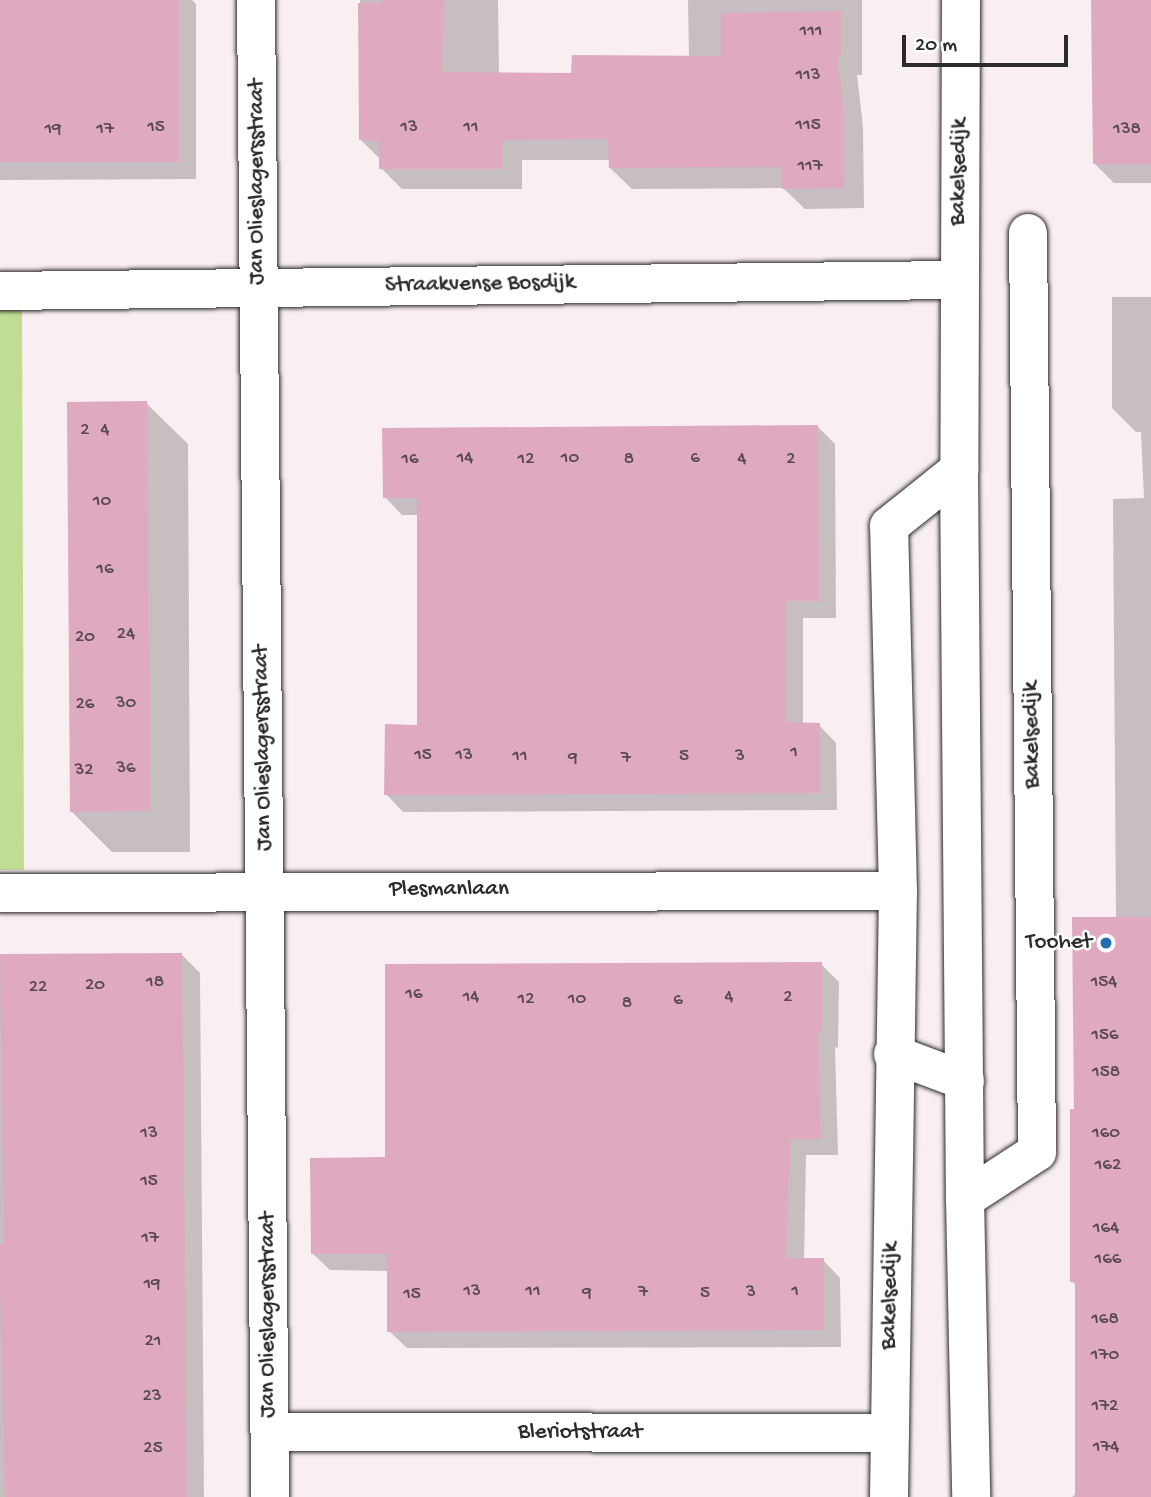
<!DOCTYPE html>
<style>
body{margin:0}
#map{position:relative;width:1151px;height:1497px;overflow:hidden;background:#f9eef2;font-family:"Gochi Hand",sans-serif}
div>[style]{position:absolute}
.green>*{inset:0;background:#c1dd94}
.shadow>*{inset:0;background:#0003}
.building>*{inset:0;background:#dfa9c0}
.roads{filter:drop-shadow(0 0 2px #2b2b2b) drop-shadow(0 0 2px #2b2b2b)}
.street>*{height:38px;margin:-19px;padding:0 19px;transform-origin:19px;border-radius:19px;background:#fff}
.secondary>*{height:38px;margin:-19px;padding:0 19px;transform-origin:19px;border-radius:19px;background:#fff}
.dots>*{width:19px;height:19px;translate:-50% -50%;box-sizing:border-box;border:4px solid #fff;border-radius:50%}
span{translate:-50% -50%;white-space:nowrap;text-align:center;line-height:1.15;-webkit-text-stroke:5px #fff;paint-order:stroke}
.number-label{font-size:19px;color:#584a50}
.number-label span{-webkit-text-stroke-width:0}
.street-label{font-size:23px;color:#2b2b2b}
.poi-label{font-size:23px;color:#2b2b2b}
.right{translate:-100% -50%;text-align:right}
.scale{position:absolute;left:902px;top:35px;width:166px;height:32px;box-sizing:border-box;border:4px solid #2b2b2b;border-top:0;padding-left:9px;font-size:21px;line-height:24px;white-space:nowrap;color:#2b2b2b;-webkit-text-stroke:5px #fff;paint-order:stroke}
</style>
<div id="map">
<div class="green">
<i style="clip-path:polygon(0 310px,22px 310px,24px 870px,0 870px)"></i>
</div>
<div class="shadow">
<i style="clip-path:polygon(0 0,192px 0,196px 4px,196px 179px,0 180px)"></i>
<i style="clip-path:polygon(360px 0,498px 0,499px 74px,572px 75px,689px 57px,688px 0,862px 0,862px 75px,857px 75px,863px 127px,864px 208px,805px 209px,783px 188px,632px 189px,610px 168px,610px 160px,522px 160px,522px 189px,402px 189px,381px 168px,381px 160px,361px 140px)"></i>
<i style="clip-path:polygon(1093px 0,1151px 0,1151px 183px,1114px 183px,1095px 164px)"></i>
<i style="clip-path:polygon(1112px 297px,1151px 297px,1151px 1497px,1072px 1497px,1078px 1492px,1076px 1286px,1072px 1281px,1076px 1111px,1116px 919px,1113px 499px,1144px 498px,1141px 432px,1136px 432px,1112px 408px)"></i>
<i style="clip-path:polygon(146px 403px,188px 444px,190px 852px,112px 852px,71px 811px)"></i>
<i style="clip-path:polygon(817px 426px,835px 444px,836px 618px,803px 618px,803px 724px,819px 725px,836px 743px,837px 810px,403px 812px,386px 794px,419px 727px,419px 515px,402px 515px,385px 497px)"></i>
<i style="clip-path:polygon(182px 955px,200px 973px,204px 1497px,0 1497px,0 956px)"></i>
<i style="clip-path:polygon(821px 964px,839px 982px,838px 1048px,835px 1047px,838px 1155px,806px 1155px,804px 1260px,823px 1260px,840px 1278px,841px 1347px,407px 1348px,389px 1331px,389px 1271px,330px 1270px,312px 1253px,387px 1158px)"></i>
</div>
<div class="building">
<i style="clip-path:polygon(0 0,179px 0,179px 162px,0 162px)"></i>
<i style="clip-path:polygon(382px 0,444px 0,442px 72px,571px 73px,572px 55px,721px 56px,721px 13px,841px 11px,841px 55px,837px 55px,843px 104px,844px 188px,782px 189px,781px 167px,609px 168px,608px 139px,502px 140px,501px 169px,379px 169px,379px 141px,359px 140px,358px 3px,382px 3px)"></i>
<i style="clip-path:polygon(1091px 0,1151px 0,1151px 164px,1093px 164px)"></i>
<i style="clip-path:polygon(147px 401px,150px 811px,70px 812px,67px 402px)"></i>
<i style="clip-path:polygon(818px 425px,819px 601px,786px 601px,786px 722px,820px 723px,820px 793px,384px 795px,385px 724px,417px 725px,417px 498px,383px 498px,382px 428px)"></i>
<i style="clip-path:polygon(1072px 917px,1151px 917px,1151px 1497px,1075px 1497px,1075px 1282px,1070px 1282px,1070px 1109px,1074px 1109px)"></i>
<i style="clip-path:polygon(182px 953px,187px 1497px,5px 1497px,0 1287px,0 1244px,4px 1244px,0 954px)"></i>
<i style="clip-path:polygon(822px 962px,822px 1032px,818px 1031px,821px 1139px,790px 1139px,786px 1258px,824px 1258px,824px 1330px,387px 1332px,387px 1254px,311px 1254px,310px 1158px,385px 1157px,385px 964px)"></i>
</div>
<div class="roads">
<div class="street">
<i style="left:256px;top:0;width:1497px;rotate:89.46deg"></i>
<i style="left:0;top:291px;width:959px;rotate:-0.66deg"></i>
<i style="left:0;top:893px;width:898px;rotate:-0.13deg"></i>
<i style="left:893px;top:1054px;width:77px;rotate:20.6deg"></i>
<i style="left:965px;top:1199px;width:86px;rotate:-33.1deg"></i>
<i style="left:1037px;top:1152px;width:919px;rotate:-90.56deg"></i>
<i style="left:270px;top:1432px;width:620px;rotate:0.09deg"></i>
<i style="left:889px;top:1497px;width:606px;rotate:-89.15deg"></i>
<i style="left:898px;top:891px;width:365px;rotate:-91.4deg"></i>
<i style="left:889px;top:526px;width:90px;rotate:-38.7deg"></i>
</div>
<div class="secondary">
<i style="left:961px;top:0;width:470px;rotate:90.2deg"></i>
<i style="left:959px;top:470px;width:729px;rotate:89.53deg"></i>
<i style="left:965px;top:1199px;width:298px;rotate:88.8deg"></i>
</div>
</div>
<div class="dots">
<i style="left:1106px;top:943px;background:#1f6fb2"></i>
</div>
<div class="number-label">
<span style="left:811px;top:32px">111</span>
<span style="left:808px;top:76px">113</span>
<span style="left:808px;top:126px">115</span>
<span style="left:156px;top:128px">15</span>
<span style="left:409px;top:128px">13</span>
<span style="left:471px;top:128px">11</span>
<span style="left:53px;top:130px">19</span>
<span style="left:105px;top:130px">17</span>
<span style="left:1127px;top:130px">138</span>
<span style="left:810px;top:167px">117</span>
<span style="left:85px;top:431px">2</span>
<span style="left:105px;top:431px">4</span>
<span style="left:465px;top:459px">14</span>
<span style="left:570px;top:459px">10</span>
<span style="left:695px;top:459px">6</span>
<span style="left:410px;top:460px">16</span>
<span style="left:526px;top:460px">12</span>
<span style="left:629px;top:460px">8</span>
<span style="left:742px;top:460px">4</span>
<span style="left:791px;top:460px">2</span>
<span style="left:102px;top:502px">10</span>
<span style="left:105px;top:570px">16</span>
<span style="left:126px;top:635px">24</span>
<span style="left:85px;top:638px">20</span>
<span style="left:126px;top:704px">30</span>
<span style="left:85px;top:705px">26</span>
<span style="left:794px;top:753px">1</span>
<span style="left:423px;top:756px">15</span>
<span style="left:464px;top:756px">13</span>
<span style="left:520px;top:757px">11</span>
<span style="left:684px;top:757px">5</span>
<span style="left:740px;top:757px">3</span>
<span style="left:573px;top:759px">9</span>
<span style="left:626px;top:759px">7</span>
<span style="left:126px;top:769px">36</span>
<span style="left:84px;top:771px">32</span>
<span style="left:155px;top:983px">18</span>
<span style="left:1104px;top:983px">154</span>
<span style="left:95px;top:986px">20</span>
<span style="left:38px;top:988px">22</span>
<span style="left:414px;top:995px">16</span>
<span style="left:471px;top:998px">14</span>
<span style="left:729px;top:998px">4</span>
<span style="left:788px;top:998px">2</span>
<span style="left:526px;top:1000px">12</span>
<span style="left:577px;top:1000px">10</span>
<span style="left:678px;top:1001px">6</span>
<span style="left:627px;top:1004px">8</span>
<span style="left:1105px;top:1036px">156</span>
<span style="left:1106px;top:1073px">158</span>
<span style="left:149px;top:1134px">13</span>
<span style="left:1106px;top:1134px">160</span>
<span style="left:1108px;top:1166px">162</span>
<span style="left:149px;top:1182px">15</span>
<span style="left:1106px;top:1229px">164</span>
<span style="left:150px;top:1239px">17</span>
<span style="left:1108px;top:1260px">166</span>
<span style="left:152px;top:1285px">19</span>
<span style="left:472px;top:1292px">13</span>
<span style="left:533px;top:1292px">11</span>
<span style="left:795px;top:1292px">1</span>
<span style="left:643px;top:1293px">7</span>
<span style="left:751px;top:1293px">3</span>
<span style="left:587px;top:1294px">9</span>
<span style="left:705px;top:1294px">5</span>
<span style="left:412px;top:1295px">15</span>
<span style="left:1105px;top:1320px">168</span>
<span style="left:153px;top:1342px">21</span>
<span style="left:1105px;top:1356px">170</span>
<span style="left:152px;top:1397px">23</span>
<span style="left:1105px;top:1407px">172</span>
<span style="left:1106px;top:1448px">174</span>
<span style="left:153px;top:1449px">25</span>
</div>
<div class="street-label">
<span style="left:960px;top:172px;rotate:-89deg">Bakelsedijk</span>
<span style="left:258px;top:182px;rotate:-90deg">Jan Olieslagersstraat</span>
<span style="left:480px;top:285px;rotate:-1deg">Straakvense Bosdijk</span>
<span style="left:1033px;top:735px;rotate:-91deg">Bakelsedijk</span>
<span style="left:264px;top:748px;rotate:-91deg">Jan Olieslagersstraat</span>
<span style="left:449px;top:890px">Plesmanlaan</span>
<span style="left:891px;top:1296px;rotate:-89deg">Bakelsedijk</span>
<span style="left:269px;top:1315px;rotate:-90deg">Jan Olieslagersstraat</span>
<span style="left:580px;top:1433px">Bleriotstraat</span>
</div>
<div class="poi-label">
<span class="right" style="left:1092px;top:943px">Toohet</span>
</div>
<div class="scale">20 m</div>
</div>
